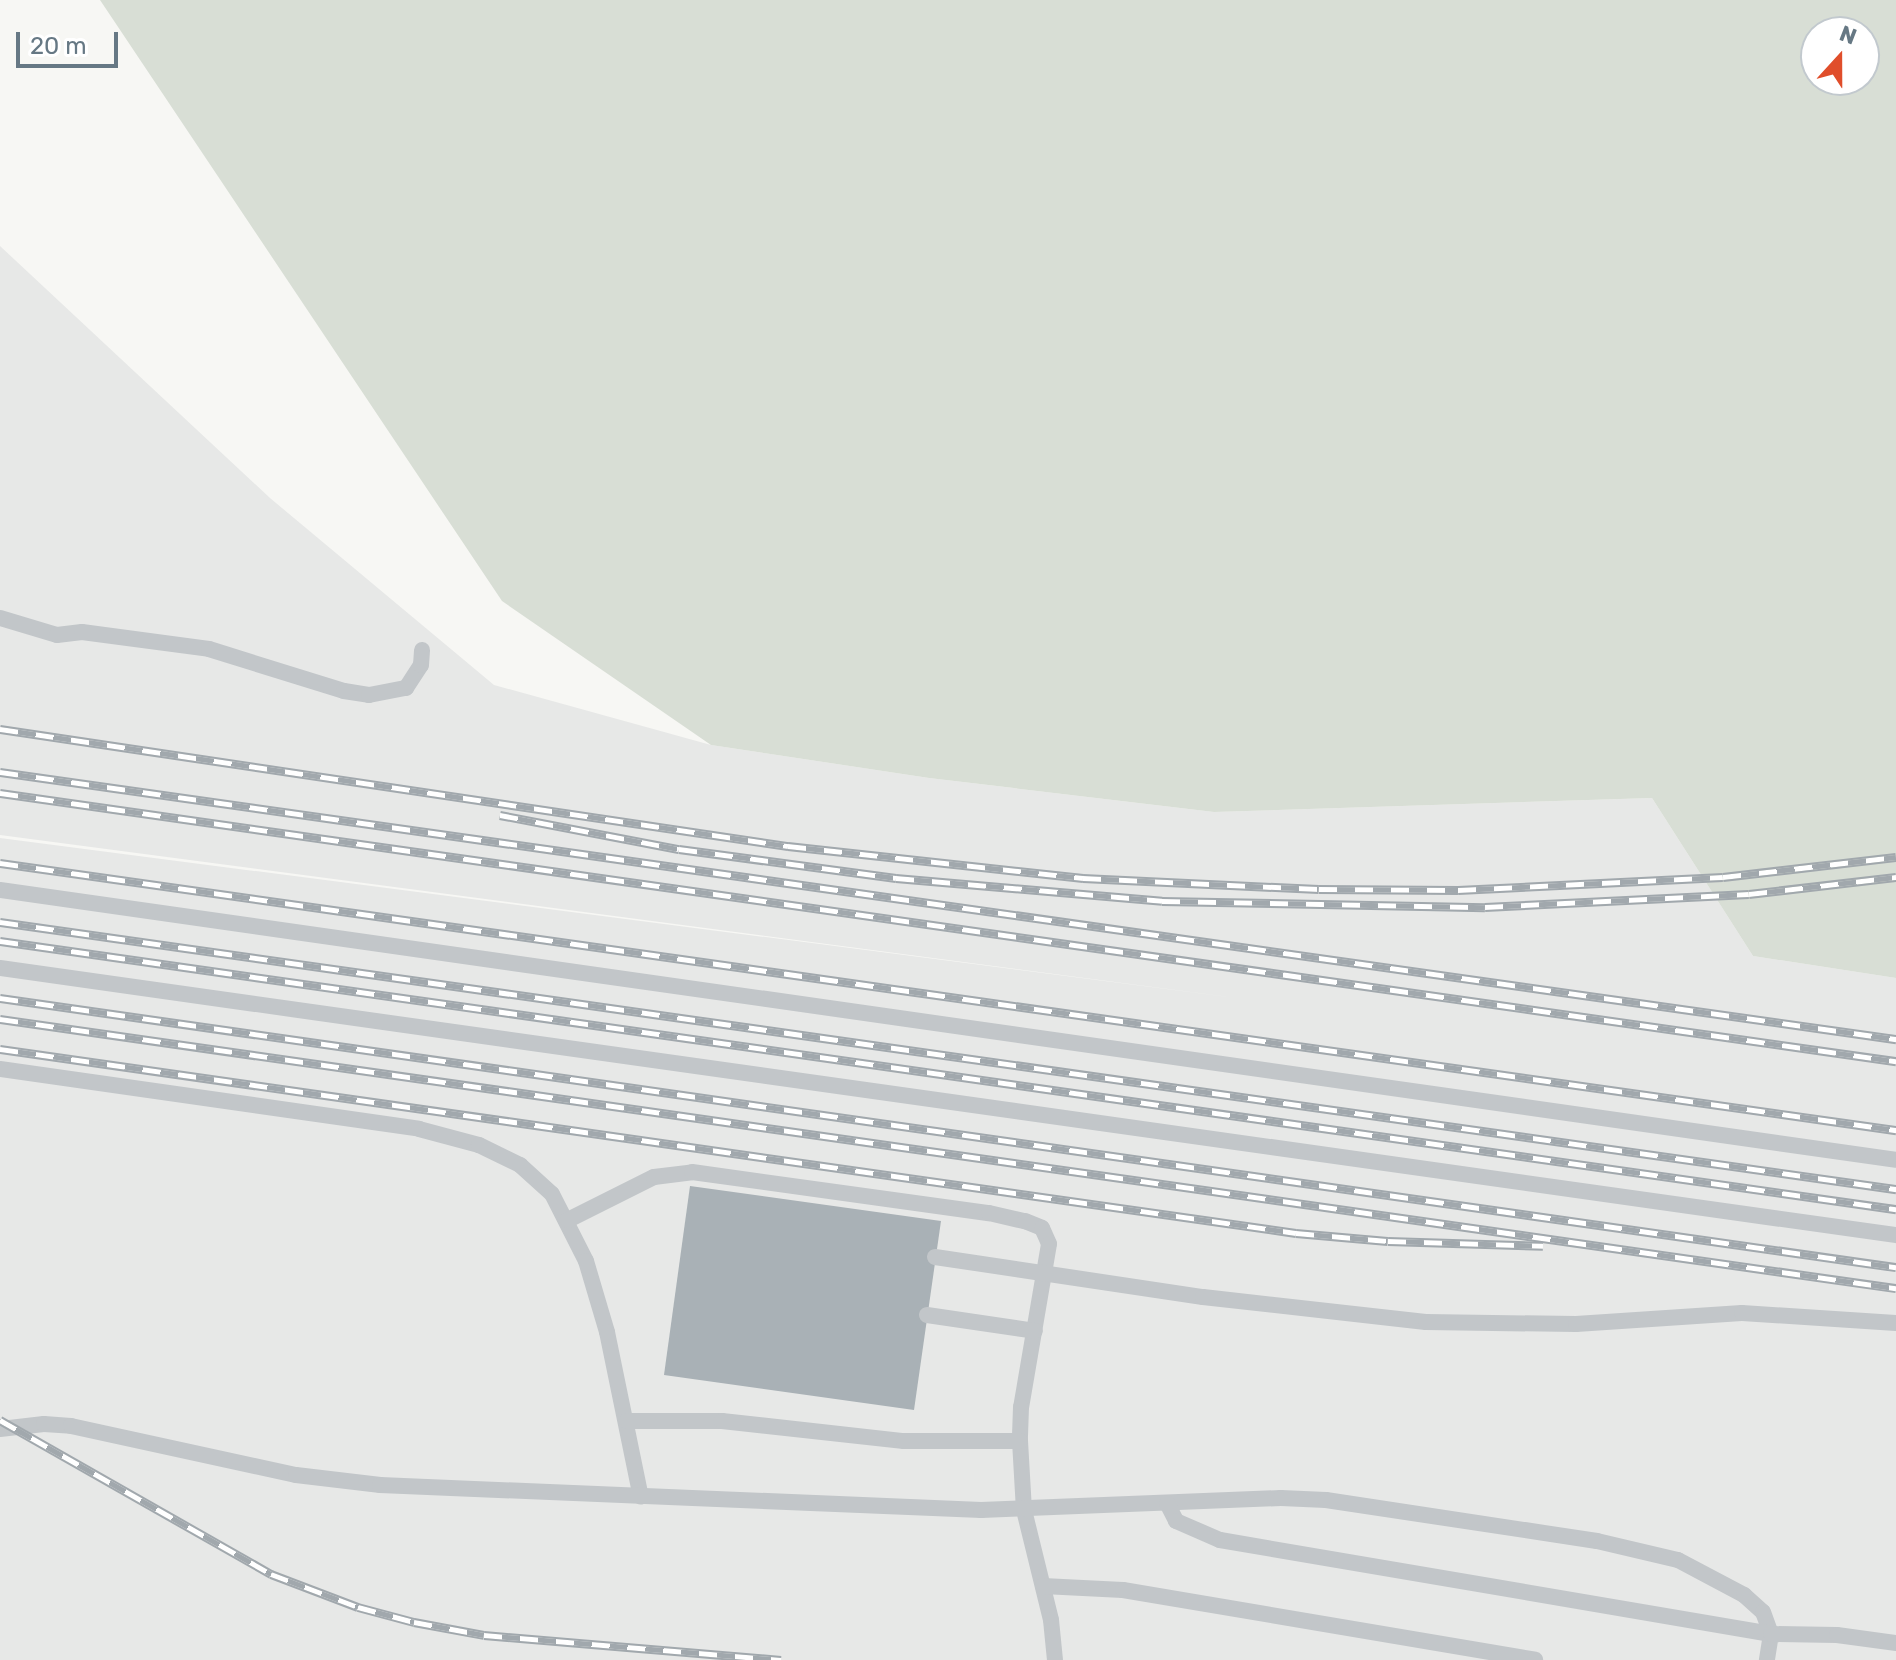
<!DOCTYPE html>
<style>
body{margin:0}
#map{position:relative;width:1896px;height:1660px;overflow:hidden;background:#f7f7f4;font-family:Rubik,sans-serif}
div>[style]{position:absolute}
.built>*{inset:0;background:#e7e8e7}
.green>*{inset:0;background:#d8ded5}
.building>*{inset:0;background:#a9b1b6}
.lane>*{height:16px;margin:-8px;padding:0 8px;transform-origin:8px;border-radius:8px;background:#c2c6c9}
.rail>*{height:9px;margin-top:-4.5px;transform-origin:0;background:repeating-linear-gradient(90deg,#fff 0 18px,#a1a8ad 0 36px);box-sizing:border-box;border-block:2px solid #a1a8ad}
span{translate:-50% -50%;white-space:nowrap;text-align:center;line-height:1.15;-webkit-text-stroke:8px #fff;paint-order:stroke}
.north{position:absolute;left:1800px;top:16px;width:80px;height:80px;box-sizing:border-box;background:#fff;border:2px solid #c2c9ce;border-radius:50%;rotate:21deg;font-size:22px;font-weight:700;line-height:32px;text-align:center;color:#667884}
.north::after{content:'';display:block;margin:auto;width:28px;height:36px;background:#e04e2b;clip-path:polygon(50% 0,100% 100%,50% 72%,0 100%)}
.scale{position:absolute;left:16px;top:32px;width:102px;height:36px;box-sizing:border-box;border:4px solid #667884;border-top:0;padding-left:10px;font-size:24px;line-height:28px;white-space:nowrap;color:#667884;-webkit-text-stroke:6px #fff;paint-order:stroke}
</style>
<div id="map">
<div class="built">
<i style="clip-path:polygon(0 246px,270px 498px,494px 685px,711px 745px,929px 778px,1214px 812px,1652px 798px,1753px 956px,1896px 978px,1896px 1660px,0 1660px,0 838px,1244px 999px,0 835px)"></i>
</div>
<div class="green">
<i style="clip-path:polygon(evenodd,100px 0,1896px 0,1896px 978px,1753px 956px,1652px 798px,1214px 812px,929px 778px,711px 745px,502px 601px,100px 0,1816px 32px,1864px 32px,1864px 80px,1816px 80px,1816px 32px)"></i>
</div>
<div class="building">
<i style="clip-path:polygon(690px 1186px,941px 1221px,914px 1410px,664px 1375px)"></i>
</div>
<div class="lane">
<i style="left:0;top:618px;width:59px;rotate:16.6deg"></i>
<i style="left:57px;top:635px;width:25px;rotate:-7deg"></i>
<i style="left:82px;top:632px;width:128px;rotate:7.6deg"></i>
<i style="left:209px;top:649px;width:141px;rotate:17.3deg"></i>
<i style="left:344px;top:691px;width:25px;rotate:9deg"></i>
<i style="left:369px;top:695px;width:38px;rotate:-11deg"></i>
<i style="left:406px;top:688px;width:27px;rotate:-57deg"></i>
<i style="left:421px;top:665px;width:15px;rotate:-86deg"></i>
<i style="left:0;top:890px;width:1915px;rotate:8.1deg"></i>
<i style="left:0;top:968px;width:1915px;rotate:8.02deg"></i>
<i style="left:0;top:1069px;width:423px;rotate:8.1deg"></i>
<i style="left:419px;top:1129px;width:62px;rotate:14.9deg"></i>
<i style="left:479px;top:1145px;width:46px;rotate:26deg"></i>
<i style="left:520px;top:1165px;width:43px;rotate:42.2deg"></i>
<i style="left:552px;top:1194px;width:75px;rotate:63.1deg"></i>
<i style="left:586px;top:1261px;width:74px;rotate:73.5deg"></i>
<i style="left:607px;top:1332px;width:168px;rotate:78.4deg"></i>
<i style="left:568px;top:1220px;width:96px;rotate:-26.6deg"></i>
<i style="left:654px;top:1177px;width:38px;rotate:-7deg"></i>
<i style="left:692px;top:1172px;width:300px;rotate:7.9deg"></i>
<i style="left:989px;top:1213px;width:37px;rotate:13deg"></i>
<i style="left:1025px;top:1221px;width:18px;rotate:22deg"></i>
<i style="left:1042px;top:1228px;width:17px;rotate:66deg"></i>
<i style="left:1049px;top:1244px;width:165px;rotate:99.7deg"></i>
<i style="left:1021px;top:1407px;width:34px;rotate:92deg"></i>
<i style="left:1020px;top:1441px;width:69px;rotate:86.7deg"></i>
<i style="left:1024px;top:1510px;width:113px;rotate:76.2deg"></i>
<i style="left:1051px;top:1620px;width:40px;rotate:84.3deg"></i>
<i style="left:935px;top:1257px;width:271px;rotate:8.5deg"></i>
<i style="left:1203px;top:1297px;width:224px;rotate:6.4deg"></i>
<i style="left:1426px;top:1322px;width:150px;rotate:0.8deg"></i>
<i style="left:1576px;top:1324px;width:166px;rotate:-3.8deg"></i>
<i style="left:1742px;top:1313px;width:154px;rotate:3.7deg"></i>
<i style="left:927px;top:1315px;width:109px;rotate:8.4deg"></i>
<i style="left:627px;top:1421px;width:95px"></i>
<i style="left:722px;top:1421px;width:183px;rotate:6.3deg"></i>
<i style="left:904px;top:1441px;width:116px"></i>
<i style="left:0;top:1429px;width:44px;rotate:-6.5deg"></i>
<i style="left:44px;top:1424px;width:27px;rotate:4deg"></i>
<i style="left:71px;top:1426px;width:230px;rotate:12.3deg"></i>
<i style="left:296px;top:1475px;width:85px;rotate:6.8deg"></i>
<i style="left:380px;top:1485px;width:602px;rotate:2.38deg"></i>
<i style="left:981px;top:1510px;width:300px;rotate:-2.3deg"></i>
<i style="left:1281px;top:1498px;width:45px;rotate:2.5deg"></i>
<i style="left:1326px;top:1500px;width:274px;rotate:8.6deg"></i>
<i style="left:1597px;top:1541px;width:83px;rotate:13.2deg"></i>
<i style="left:1678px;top:1560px;width:75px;rotate:27.9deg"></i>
<i style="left:1744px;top:1595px;width:25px;rotate:42deg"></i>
<i style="left:1763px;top:1612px;width:23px;rotate:70deg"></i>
<i style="left:1771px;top:1634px;width:26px;rotate:99deg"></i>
<i style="left:1167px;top:1503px;width:20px;rotate:63deg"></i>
<i style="left:1176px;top:1521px;width:48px;rotate:23.4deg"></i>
<i style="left:1220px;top:1540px;width:559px;rotate:9.68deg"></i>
<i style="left:1771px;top:1634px;width:66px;rotate:0.9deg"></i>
<i style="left:1837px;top:1635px;width:60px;rotate:7.7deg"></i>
<i style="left:1043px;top:1586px;width:80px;rotate:2.9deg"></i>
<i style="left:1123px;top:1590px;width:418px;rotate:9.6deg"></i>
</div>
<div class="rail">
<i style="left:0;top:729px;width:797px;rotate:8.45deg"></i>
<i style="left:788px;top:846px;width:297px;rotate:6.2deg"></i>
<i style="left:1083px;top:878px;width:236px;rotate:2.7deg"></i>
<i style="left:1319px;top:889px;width:139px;rotate:0.4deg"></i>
<i style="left:1458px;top:890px;width:265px;rotate:-2.8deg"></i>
<i style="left:1723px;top:877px;width:174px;rotate:-6.6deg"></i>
<i style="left:0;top:772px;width:1915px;rotate:8.02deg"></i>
<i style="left:0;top:793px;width:1915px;rotate:8.05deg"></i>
<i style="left:500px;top:815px;width:182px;rotate:10.8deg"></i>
<i style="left:679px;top:849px;width:219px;rotate:7.6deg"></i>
<i style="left:896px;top:878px;width:267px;rotate:4.9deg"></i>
<i style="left:1162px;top:901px;width:323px;rotate:1.1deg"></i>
<i style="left:1485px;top:907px;width:264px;rotate:-2.8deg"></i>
<i style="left:1749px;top:894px;width:148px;rotate:-6.6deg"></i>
<i style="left:0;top:863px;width:1915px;rotate:8.02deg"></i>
<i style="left:0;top:922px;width:1915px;rotate:8.02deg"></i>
<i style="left:0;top:941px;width:1915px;rotate:8.05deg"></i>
<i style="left:0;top:998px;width:1915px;rotate:8.08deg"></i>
<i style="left:0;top:1019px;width:1915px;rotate:8.08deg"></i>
<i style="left:0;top:1049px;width:1309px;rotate:8.08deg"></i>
<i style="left:1296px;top:1233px;width:92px;rotate:5deg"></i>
<i style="left:1388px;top:1241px;width:155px;rotate:1.8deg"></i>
<i style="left:0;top:1420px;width:312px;rotate:29.6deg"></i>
<i style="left:271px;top:1574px;width:93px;rotate:20.8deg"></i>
<i style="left:358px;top:1607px;width:58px;rotate:15deg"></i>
<i style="left:414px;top:1622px;width:71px;rotate:10.5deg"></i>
<i style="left:484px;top:1635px;width:298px;rotate:4.8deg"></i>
</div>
<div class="north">N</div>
<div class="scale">20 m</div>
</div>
